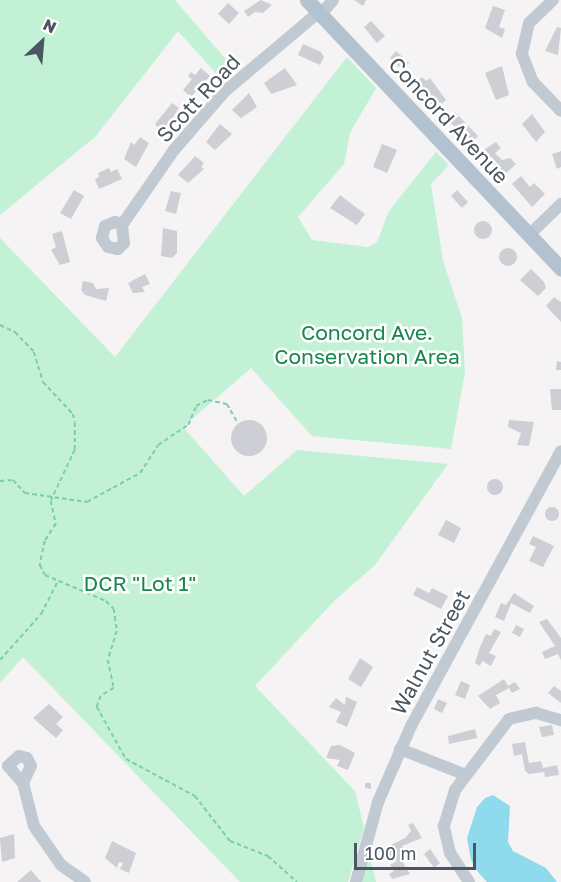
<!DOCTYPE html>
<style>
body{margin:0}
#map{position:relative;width:561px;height:882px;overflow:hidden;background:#f5f3f3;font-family:"Golos Text",sans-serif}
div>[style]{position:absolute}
.green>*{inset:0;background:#c3f1d5}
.water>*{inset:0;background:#90daee}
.building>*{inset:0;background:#cdcfd5}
.round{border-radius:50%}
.path>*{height:1.5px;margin-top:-0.75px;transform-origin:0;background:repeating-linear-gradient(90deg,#7ad0a6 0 4.5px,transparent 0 7.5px)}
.minor>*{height:12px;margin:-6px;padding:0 6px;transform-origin:6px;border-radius:6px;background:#c1cad2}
.major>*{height:15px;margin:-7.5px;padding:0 7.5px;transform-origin:7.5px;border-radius:7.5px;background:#b3c2d1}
span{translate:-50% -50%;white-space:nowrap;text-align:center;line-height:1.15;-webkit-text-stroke:5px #fff;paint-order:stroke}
.street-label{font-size:21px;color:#4a5661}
.park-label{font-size:21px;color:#17864f}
.north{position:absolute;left:12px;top:12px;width:60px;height:60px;-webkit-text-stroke:4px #fff;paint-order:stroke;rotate:26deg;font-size:16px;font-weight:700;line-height:24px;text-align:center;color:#4a5661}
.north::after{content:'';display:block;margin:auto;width:21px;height:27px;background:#4a5661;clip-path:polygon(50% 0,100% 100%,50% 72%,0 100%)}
.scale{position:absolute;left:354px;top:843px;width:122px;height:27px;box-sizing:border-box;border:3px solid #4a5661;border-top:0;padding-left:8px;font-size:18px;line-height:21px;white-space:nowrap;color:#4a5661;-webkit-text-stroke:4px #fff;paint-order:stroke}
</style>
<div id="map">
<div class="green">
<i style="clip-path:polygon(0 0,175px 0,235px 70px,223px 81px,178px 31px,96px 136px,0 215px)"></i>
<i style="clip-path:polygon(347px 57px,376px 88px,350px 133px,344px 164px,298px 217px,312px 240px,368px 247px,377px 242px,389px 211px,436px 152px,449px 165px,431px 184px,443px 261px,462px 318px,465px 372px,451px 449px,312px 436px,251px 368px,183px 427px,244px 496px,297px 450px,448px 464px,375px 565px,334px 601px,255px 686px,355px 791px,364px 828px,348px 882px,240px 882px,23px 657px,0 683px,0 238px,115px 357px)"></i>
<i style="clip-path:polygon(369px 854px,376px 882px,361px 882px)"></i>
</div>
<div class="water">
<i style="clip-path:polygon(493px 795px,510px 806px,508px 842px,513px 851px,546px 868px,557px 882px,487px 882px,478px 872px,471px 860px,467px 838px,477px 807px,485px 798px)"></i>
</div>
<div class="building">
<i style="clip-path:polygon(261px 0,272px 5px,263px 13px,255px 12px,248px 17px,244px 11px)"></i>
<i style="clip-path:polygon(354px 0,366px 0,363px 6px)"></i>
<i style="clip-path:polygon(228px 3px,239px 13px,229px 24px,218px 14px)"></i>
<i style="clip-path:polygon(493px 6px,505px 10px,499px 27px,505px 29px,502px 38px,485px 28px)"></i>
<i style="clip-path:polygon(371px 21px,385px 36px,377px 43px,364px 27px)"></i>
<i style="clip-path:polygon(557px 27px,561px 28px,558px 55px,545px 51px)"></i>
<i style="clip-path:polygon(303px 44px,321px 52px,324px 57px,320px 65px,298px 55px)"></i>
<i style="clip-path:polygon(396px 51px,409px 63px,402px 70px,390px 58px)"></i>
<i style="clip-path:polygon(502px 66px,509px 95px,496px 100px,485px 73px)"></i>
<i style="clip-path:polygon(201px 68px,210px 76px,191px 97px,183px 90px,192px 79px,188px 76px,191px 72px,195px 75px)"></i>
<i style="clip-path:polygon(285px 68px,297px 85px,271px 94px,264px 83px)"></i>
<i style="clip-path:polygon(422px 77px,426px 81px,430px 78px,446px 100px,436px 109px,419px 91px,421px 89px,415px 83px)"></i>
<i style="clip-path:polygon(249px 93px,257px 107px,241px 118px,232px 110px)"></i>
<i style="clip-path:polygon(172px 103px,179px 108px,163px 133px,155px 124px)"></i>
<i style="clip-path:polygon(455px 112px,478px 136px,472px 142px,447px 120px)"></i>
<i style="clip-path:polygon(532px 114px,545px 132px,536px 142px,522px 124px)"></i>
<i style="clip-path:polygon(220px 124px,232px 134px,215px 150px,206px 142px)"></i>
<i style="clip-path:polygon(140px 137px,149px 143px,136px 167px,124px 159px,131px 142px,134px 145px)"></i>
<i style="clip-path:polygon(496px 142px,501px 148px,495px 153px,502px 160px,510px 158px,516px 164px,504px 175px,479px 153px)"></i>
<i style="clip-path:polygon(382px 144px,397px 150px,387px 173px,373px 167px)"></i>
<i style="clip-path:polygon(561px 151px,561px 167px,557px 169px,552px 154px)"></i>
<i style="clip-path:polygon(195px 156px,204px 163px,201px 167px,204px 169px,188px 183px,178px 175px)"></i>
<i style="clip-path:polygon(109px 168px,111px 172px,117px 169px,122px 179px,99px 189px,95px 179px,99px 177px,98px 173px)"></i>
<i style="clip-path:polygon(521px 176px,530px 187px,534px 183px,545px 194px,532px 207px,512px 184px)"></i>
<i style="clip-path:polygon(74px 190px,84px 196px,71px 219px,60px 213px)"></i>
<i style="clip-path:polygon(457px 190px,468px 202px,462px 208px,451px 196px)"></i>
<i style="clip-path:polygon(171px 191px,181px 193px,176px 214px,165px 211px)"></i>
<i style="clip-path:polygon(340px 195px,365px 214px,357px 225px,330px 208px)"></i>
<i class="round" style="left:474px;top:221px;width:18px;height:18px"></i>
<i style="clip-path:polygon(163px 228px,177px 231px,177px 253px,172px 258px,161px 256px)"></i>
<i style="clip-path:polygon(62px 231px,70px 262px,60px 265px,51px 250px,56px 247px,52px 234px)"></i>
<i class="round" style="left:499px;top:248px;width:18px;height:18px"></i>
<i style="clip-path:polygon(531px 269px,544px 282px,546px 288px,538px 296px,520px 280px)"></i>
<i style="clip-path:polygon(145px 274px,150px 284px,142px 287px,145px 292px,133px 293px,128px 283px)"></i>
<i style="clip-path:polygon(83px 281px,93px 283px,96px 289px,109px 288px,106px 301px,85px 295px,81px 290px)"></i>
<i style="clip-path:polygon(554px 297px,561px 302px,561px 322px,546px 306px)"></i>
<i style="clip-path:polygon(557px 361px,561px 362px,561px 370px,556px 370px)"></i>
<i style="clip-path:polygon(550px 389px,561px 389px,561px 410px,552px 410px)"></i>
<i class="round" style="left:231px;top:420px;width:36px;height:36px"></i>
<i style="clip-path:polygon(509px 420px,534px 422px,529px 446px,517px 445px,521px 433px,508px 427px)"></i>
<i class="round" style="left:487px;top:479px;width:16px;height:16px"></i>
<i class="round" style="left:545px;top:507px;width:14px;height:14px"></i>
<i style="clip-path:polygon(446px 520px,461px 528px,454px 543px,438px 535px)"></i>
<i style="clip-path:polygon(533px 536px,554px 546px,543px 567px,529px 561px,536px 547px,529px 544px)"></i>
<i style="clip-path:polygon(417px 587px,429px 593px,432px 588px,448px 596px,441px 609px,413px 595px)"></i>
<i style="clip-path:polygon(514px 593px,534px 606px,530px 613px,511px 603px,504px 621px,495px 617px,501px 603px,506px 605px)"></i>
<i style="clip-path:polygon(547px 619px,561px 638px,561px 660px,558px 654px,545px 659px,542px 652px,555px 646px,539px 622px)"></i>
<i style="clip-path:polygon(516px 625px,524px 629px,520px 637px,512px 633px)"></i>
<i style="clip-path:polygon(494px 629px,501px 632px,489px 653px,496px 656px,491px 666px,482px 661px,480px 666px,475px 663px,480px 647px,486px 634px,491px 636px)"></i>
<i style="clip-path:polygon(360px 658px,373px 667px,361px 687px,348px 679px)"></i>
<i style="clip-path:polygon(504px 679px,508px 686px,515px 682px,520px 689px,512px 693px,509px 688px,496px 695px,500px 703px,490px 709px,478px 696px)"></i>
<i style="clip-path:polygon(461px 681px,470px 685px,465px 699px,455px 695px)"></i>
<i style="clip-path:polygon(554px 686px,561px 691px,561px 703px,548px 693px)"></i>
<i style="clip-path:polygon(346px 697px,357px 702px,347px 727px,336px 722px,341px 712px,329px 707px,336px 698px,345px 705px)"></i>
<i style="clip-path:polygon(438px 699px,447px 703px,442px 713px,434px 709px)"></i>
<i style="clip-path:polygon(49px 704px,63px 717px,56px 724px,63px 730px,56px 738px,33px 718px)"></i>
<i style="clip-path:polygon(552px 725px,554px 735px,542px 737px,539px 727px)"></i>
<i style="clip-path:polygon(475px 729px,477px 738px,449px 744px,448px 736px)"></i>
<i style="clip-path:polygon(525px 742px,529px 763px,541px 761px,543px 768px,557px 765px,559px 775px,545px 777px,544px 772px,529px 774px,525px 771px,522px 754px,514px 756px,512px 744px)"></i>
<i style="clip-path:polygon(340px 745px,355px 753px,348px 770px,337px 766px,340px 760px,326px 758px,331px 746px)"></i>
<i style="clip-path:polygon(365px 783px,371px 783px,371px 789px,365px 788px)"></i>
<i style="clip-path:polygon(413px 823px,422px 838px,402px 846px,408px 857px,402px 861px,410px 874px,392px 879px,389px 874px,394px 871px,390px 865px,397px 861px,386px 852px,391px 849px,389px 846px,405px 838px,411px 831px,408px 825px)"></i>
<i style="clip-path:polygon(14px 834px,15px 858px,2px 862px,0 838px)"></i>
<i style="clip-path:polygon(112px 841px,136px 853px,129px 873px,120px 869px,123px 863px,119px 862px,117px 868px,105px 858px)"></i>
<i style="clip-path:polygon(430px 849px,440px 863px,434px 868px,424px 854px)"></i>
<i style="clip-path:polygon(31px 870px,41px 882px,17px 882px)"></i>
</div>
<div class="path">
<i style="left:0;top:325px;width:17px;rotate:25deg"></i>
<i style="left:15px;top:332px;width:28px;rotate:46deg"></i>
<i style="left:34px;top:352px;width:31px;rotate:73deg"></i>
<i style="left:43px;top:382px;width:44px;rotate:46.8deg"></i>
<i style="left:73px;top:414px;width:9px;rotate:77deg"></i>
<i style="left:75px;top:423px;width:27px;rotate:90deg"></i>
<i style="left:75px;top:450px;width:56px;rotate:115.2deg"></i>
<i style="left:51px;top:501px;width:24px;rotate:78deg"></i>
<i style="left:56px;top:524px;width:20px;rotate:123deg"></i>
<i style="left:45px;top:541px;width:25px;rotate:102deg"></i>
<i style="left:40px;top:565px;width:11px;rotate:63deg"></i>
<i style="left:45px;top:575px;width:66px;rotate:23.1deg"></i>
<i style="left:106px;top:601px;width:11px;rotate:45deg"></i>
<i style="left:114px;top:609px;width:22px;rotate:82deg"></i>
<i style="left:117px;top:631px;width:30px;rotate:107deg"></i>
<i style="left:108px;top:660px;width:29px;rotate:78deg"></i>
<i style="left:114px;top:688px;width:15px;rotate:148deg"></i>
<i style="left:101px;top:696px;width:12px;rotate:110deg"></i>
<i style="left:97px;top:707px;width:60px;rotate:60.9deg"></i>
<i style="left:126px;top:759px;width:78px;rotate:28.2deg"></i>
<i style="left:195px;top:796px;width:57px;rotate:52.1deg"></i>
<i style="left:230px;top:841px;width:41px;rotate:21.5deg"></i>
<i style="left:268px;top:856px;width:39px;rotate:42deg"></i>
<i style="left:0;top:481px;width:13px;rotate:-4deg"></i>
<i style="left:13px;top:480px;width:18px;rotate:47deg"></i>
<i style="left:25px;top:493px;width:63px;rotate:8.3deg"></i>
<i style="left:87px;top:502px;width:60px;rotate:-28.7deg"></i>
<i style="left:140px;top:473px;width:33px;rotate:-57deg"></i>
<i style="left:158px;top:445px;width:36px;rotate:-34deg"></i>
<i style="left:188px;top:425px;width:21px;rotate:-67deg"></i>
<i style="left:196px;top:406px;width:13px;rotate:-27deg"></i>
<i style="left:208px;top:400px;width:19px;rotate:12deg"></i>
<i style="left:227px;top:404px;width:20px;rotate:60deg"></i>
<i style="left:0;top:660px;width:62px;rotate:-48.3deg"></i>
<i style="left:41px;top:614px;width:36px;rotate:-63deg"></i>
</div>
<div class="minor">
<i style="left:553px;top:0;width:33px;rotate:136deg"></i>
<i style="left:529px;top:23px;width:32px;rotate:103deg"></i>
<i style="left:522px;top:54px;width:30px;rotate:69deg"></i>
<i style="left:533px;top:82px;width:40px;rotate:46deg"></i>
<i style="left:321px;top:14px;width:18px;rotate:-49deg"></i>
<i style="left:122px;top:225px;width:18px;rotate:84deg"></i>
<i style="left:124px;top:243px;width:8px;rotate:135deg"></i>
<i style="left:118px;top:249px;width:10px;rotate:-169deg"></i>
<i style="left:108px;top:247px;width:11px;rotate:-124deg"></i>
<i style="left:102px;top:238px;width:12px;rotate:-76deg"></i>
<i style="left:105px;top:226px;width:11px;rotate:-22deg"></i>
<i style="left:115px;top:222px;width:8px;rotate:23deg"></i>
<i style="left:122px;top:225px;width:91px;rotate:-55.3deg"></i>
<i style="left:174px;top:150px;width:77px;rotate:-49.2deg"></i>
<i style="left:224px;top:92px;width:124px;rotate:-40.1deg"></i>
<i style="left:529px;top:235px;width:45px;rotate:-44.1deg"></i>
<i style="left:400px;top:749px;width:71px;rotate:21.5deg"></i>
<i style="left:23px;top:783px;width:19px;rotate:-65deg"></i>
<i style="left:31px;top:766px;width:9px;rotate:-117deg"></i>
<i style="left:27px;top:758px;width:8px;rotate:-166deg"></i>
<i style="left:19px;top:756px;width:15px;rotate:138deg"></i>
<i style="left:8px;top:766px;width:23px;rotate:49deg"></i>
<i style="left:23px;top:783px;width:44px;rotate:75.7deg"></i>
<i style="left:34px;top:826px;width:47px;rotate:55.3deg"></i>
<i style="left:61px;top:865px;width:29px;rotate:35deg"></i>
<i style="left:356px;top:882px;width:83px;rotate:-74.6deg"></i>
<i style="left:378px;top:802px;width:83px;rotate:-66.5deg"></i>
<i style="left:411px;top:726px;width:313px;rotate:-61.4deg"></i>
<i style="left:469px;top:882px;width:35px;rotate:-123deg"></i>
<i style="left:450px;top:853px;width:28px;rotate:-103deg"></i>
<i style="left:444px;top:826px;width:38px;rotate:-73deg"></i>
<i style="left:455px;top:790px;width:89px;rotate:-52.7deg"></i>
<i style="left:509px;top:719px;width:28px;rotate:-13deg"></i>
<i style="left:536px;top:713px;width:26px;rotate:16deg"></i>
</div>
<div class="major">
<i style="left:307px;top:0;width:370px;rotate:46.6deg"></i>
</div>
<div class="street-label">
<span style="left:198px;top:98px;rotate:-47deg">Scott Road</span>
<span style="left:449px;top:120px;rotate:47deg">Concord Avenue</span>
<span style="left:430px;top:652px;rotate:-61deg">Walnut Street</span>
</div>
<div class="park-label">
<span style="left:367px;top:344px">Concord Ave.<br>Conservation Area</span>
<span style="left:140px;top:583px">DCR "Lot 1"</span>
</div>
<div class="north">N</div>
<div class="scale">100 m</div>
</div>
